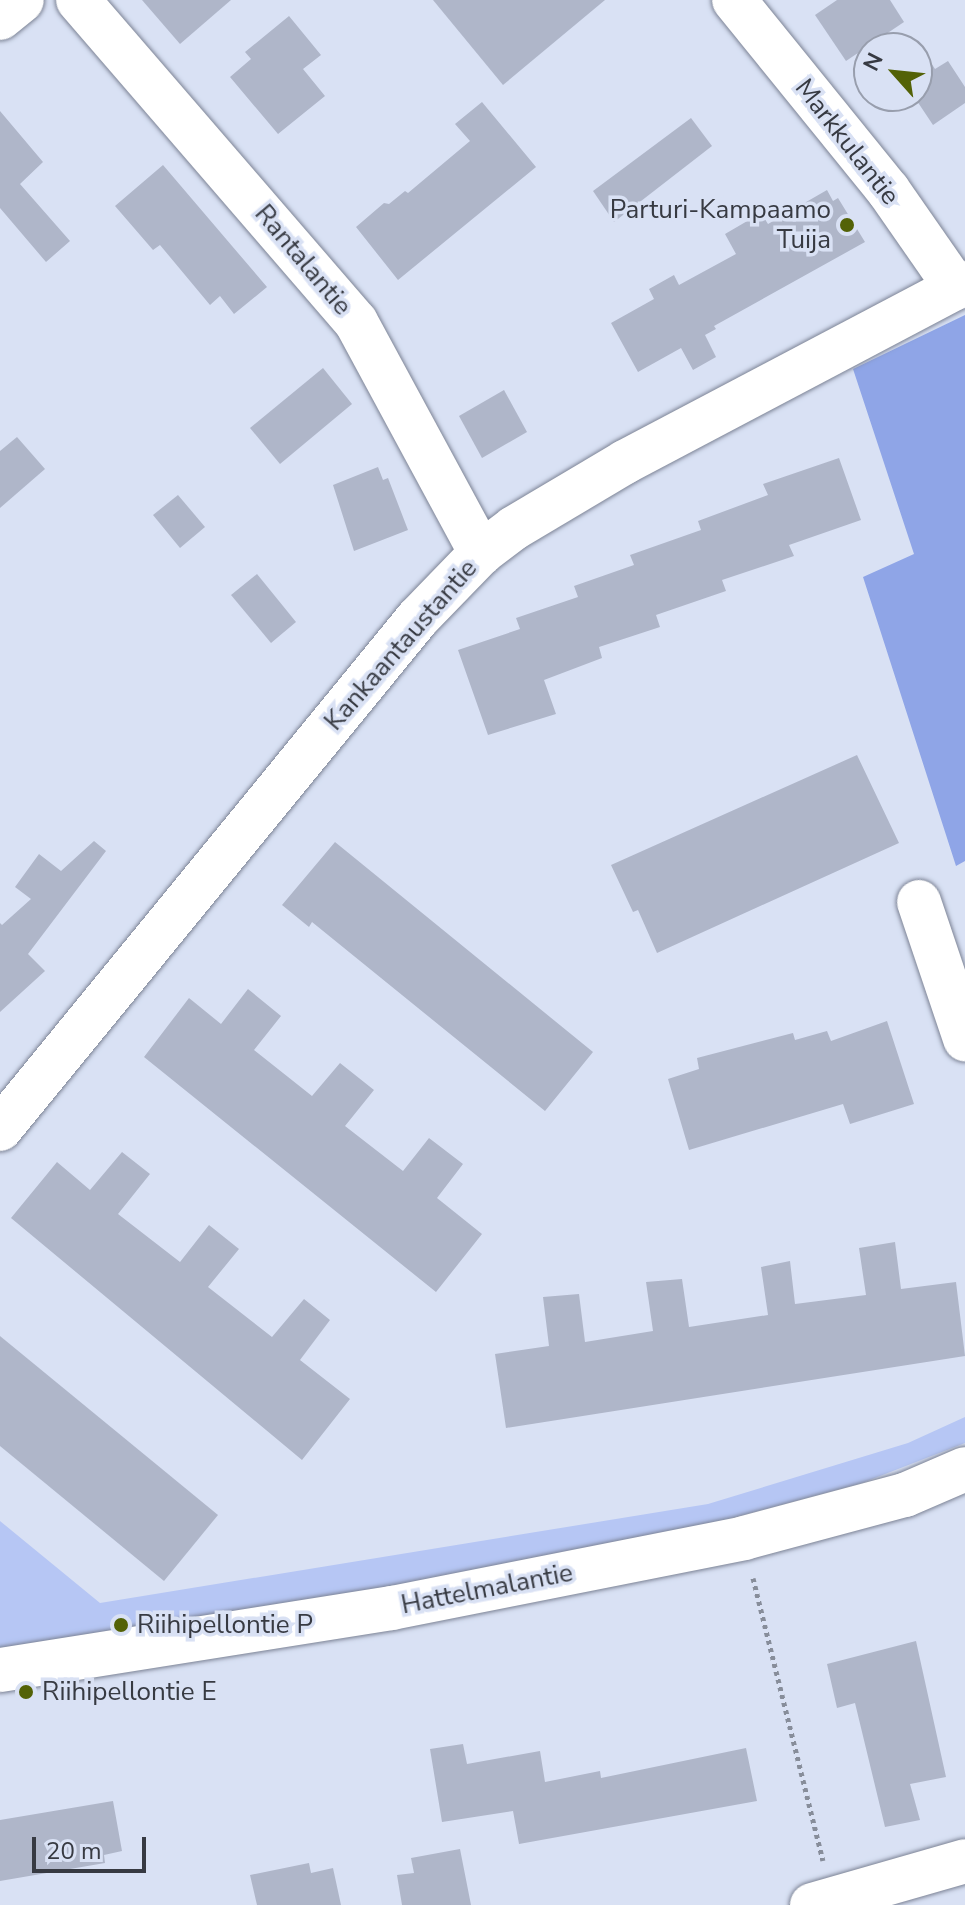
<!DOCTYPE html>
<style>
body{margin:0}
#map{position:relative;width:965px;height:1905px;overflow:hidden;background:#d9e1f4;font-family:"Nunito Sans",sans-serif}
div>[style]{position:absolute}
.green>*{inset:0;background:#b6c6f4}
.forest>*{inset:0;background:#8fa5e7}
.building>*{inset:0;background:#afb6c9}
.path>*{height:5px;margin-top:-2.5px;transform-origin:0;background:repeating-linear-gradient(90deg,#878d9a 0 4px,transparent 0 8px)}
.roads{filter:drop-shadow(0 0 2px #7c8395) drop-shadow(0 0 2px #7c8395)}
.minor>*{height:44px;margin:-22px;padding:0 22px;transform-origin:22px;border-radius:22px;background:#fff}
.dots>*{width:22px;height:22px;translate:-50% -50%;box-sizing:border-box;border:4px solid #d9e1f4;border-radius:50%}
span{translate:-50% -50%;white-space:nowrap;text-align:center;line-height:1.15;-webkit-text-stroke:7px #d9e1f4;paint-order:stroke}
.street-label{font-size:26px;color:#373a42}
.poi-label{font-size:26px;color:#373a42}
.right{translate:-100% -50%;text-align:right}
.left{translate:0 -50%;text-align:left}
.north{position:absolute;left:853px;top:32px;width:80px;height:80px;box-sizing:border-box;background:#d9e1f4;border:2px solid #989ead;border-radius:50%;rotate:297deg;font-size:22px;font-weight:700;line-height:32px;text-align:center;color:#373a42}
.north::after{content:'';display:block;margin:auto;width:28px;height:36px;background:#536207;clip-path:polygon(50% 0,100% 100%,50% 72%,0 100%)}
.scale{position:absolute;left:32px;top:1837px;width:114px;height:36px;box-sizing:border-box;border:4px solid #373a42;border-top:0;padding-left:10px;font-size:24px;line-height:28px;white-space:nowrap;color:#373a42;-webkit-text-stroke:6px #d9e1f4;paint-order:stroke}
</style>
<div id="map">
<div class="green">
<i style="clip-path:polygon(965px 1417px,965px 1443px,862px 1483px,650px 1540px,237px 1615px,0 1648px,0 1521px,100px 1603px,708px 1504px,908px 1443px)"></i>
</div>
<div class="forest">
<i style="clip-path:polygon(965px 315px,965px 861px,956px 866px,863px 577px,914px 554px,853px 369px)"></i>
</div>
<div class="building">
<i style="clip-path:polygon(142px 0,231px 0,180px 44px)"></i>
<i style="clip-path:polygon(433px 0,605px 0,503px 85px)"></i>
<i style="clip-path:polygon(837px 0,890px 0,904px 22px,846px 61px,815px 15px)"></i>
<i style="clip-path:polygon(289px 16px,321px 55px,303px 69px,325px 96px,278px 134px,230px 77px,251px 59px,245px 52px)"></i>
<i style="clip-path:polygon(917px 41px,935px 69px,948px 61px,965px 87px,965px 103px,933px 125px,917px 101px)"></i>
<i style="clip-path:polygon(482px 102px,536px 167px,398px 280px,356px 227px,384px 203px,389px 204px,405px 191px,408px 193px,470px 141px,455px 124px)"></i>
<i style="clip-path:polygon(0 111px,43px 162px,20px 184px,70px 241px,46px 262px,0 208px)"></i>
<i style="clip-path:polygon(691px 118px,712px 146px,614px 222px,593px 191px)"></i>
<i style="clip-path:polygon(163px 165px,267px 287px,234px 314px,220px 296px,210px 305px,160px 245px,153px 250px,115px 206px)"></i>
<i style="clip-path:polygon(827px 190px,833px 201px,838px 198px,865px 242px,714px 326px,716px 329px,705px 335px,716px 357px,693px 370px,681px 348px,638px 372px,611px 323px,654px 299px,649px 289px,674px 275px,679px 285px,736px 254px,725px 234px,761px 213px,768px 224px)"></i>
<i style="clip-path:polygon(323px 368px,352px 404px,280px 464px,250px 428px)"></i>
<i style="clip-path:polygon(504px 390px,527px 432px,482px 458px,459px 416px)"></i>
<i style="clip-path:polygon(17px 437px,45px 469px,0 508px,0 451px)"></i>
<i style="clip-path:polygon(839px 458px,861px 520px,789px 545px,794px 556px,722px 580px,726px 591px,656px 615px,660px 627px,599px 647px,602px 658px,544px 680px,556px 714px,488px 735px,458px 650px,520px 629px,516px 618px,578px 597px,574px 586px,634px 565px,630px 555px,701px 530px,698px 521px,768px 495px,763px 484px)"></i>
<i style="clip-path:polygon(378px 467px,383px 480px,388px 478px,408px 530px,354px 551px,333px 485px)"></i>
<i style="clip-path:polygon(178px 495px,205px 527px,180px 548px,153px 515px)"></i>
<i style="clip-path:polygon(257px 574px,296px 622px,271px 643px,231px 595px)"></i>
<i style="clip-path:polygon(857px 755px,899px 843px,657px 953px,638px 910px,633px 912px,611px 865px)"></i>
<i style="clip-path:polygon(94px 841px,106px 851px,28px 954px,45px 971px,0 1012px,0 923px,2px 925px,31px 899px,15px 887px,39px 854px,61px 871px)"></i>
<i style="clip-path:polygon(335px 842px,593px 1052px,545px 1111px,312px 922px,309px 927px,282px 905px)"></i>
<i style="clip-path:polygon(248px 989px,281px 1016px,254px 1050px,312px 1096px,340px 1063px,374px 1090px,345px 1126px,403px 1171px,429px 1138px,463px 1164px,437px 1198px,482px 1234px,436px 1292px,144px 1057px,189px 998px,221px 1024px)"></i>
<i style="clip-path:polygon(887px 1021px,914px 1104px,850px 1124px,843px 1104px,689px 1150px,668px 1079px,699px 1069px,697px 1058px,793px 1033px,795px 1040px,827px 1031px,831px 1041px)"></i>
<i style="clip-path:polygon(122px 1152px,150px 1174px,118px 1214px,180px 1262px,209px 1225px,239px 1249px,208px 1287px,272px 1337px,304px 1299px,330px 1320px,300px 1360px,350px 1399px,302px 1460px,11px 1218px,57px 1162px,90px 1190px)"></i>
<i style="clip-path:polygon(895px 1242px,901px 1289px,956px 1282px,965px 1356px,506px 1428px,495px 1354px,549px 1346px,543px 1297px,579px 1294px,585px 1342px,653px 1331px,646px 1282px,682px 1279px,689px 1327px,768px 1315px,761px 1267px,790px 1261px,795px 1304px,866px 1295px,859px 1248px)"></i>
<i style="clip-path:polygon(0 1336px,218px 1515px,164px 1581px,0 1446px)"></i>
<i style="clip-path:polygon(916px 1641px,946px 1777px,910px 1784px,920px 1820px,885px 1827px,855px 1703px,837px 1708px,827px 1664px)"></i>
<i style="clip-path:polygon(463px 1744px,467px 1764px,540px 1751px,545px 1782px,600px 1771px,601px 1778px,746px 1748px,757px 1801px,519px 1844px,513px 1811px,442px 1822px,430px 1749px)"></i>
<i style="clip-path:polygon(113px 1801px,122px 1851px,104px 1855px,105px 1863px,0 1881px,0 1820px)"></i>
<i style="clip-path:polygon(460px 1849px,471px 1905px,402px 1905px,397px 1875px,414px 1873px,411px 1858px)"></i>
<i style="clip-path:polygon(309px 1863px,311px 1873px,333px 1868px,341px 1905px,257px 1905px,250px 1875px)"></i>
</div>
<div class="path">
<i style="left:753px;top:1578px;width:291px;rotate:76.1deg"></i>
</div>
<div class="roads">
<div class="minor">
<i style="left:78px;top:0;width:425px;rotate:49.2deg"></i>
<i style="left:356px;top:322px;width:263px;rotate:61.6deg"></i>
<i style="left:734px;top:0;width:245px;rotate:51deg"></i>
<i style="left:888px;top:190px;width:119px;rotate:55.2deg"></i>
<i style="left:0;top:18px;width:28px;rotate:-39deg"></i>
<i style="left:919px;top:902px;width:145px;rotate:71.4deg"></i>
<i style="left:0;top:1129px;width:660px;rotate:-50.72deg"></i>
<i style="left:418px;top:618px;width:91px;rotate:-45.9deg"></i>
<i style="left:481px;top:553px;width:41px;rotate:-37.1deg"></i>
<i style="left:514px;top:528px;width:129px;rotate:-30.7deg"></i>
<i style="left:625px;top:462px;width:384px;rotate:-27.8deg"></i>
<i style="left:0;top:1670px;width:397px;rotate:-9deg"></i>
<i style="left:392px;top:1608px;width:359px;rotate:-11.2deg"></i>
<i style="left:744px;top:1538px;width:167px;rotate:-15deg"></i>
<i style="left:905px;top:1495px;width:65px;rotate:-23.4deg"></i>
<i style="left:812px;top:1905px;width:159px;rotate:-16deg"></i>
</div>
</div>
<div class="dots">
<i style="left:847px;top:225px;background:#536207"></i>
<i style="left:121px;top:1625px;background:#536207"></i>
<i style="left:26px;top:1692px;background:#536207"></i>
</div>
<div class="street-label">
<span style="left:847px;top:142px;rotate:52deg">Markkulantie</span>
<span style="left:303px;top:260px;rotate:50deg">Rantalantie</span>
<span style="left:401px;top:645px;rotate:-49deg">Kankaantaustantie</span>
<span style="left:487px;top:1589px;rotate:-11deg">Hattelmalantie</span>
</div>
<div class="poi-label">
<span class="right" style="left:831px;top:225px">Parturi-Kampaamo<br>Tuija</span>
<span class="left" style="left:137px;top:1625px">Riihipellontie P</span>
<span class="left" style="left:42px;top:1692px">Riihipellontie E</span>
</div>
<div class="north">N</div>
<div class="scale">20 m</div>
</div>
